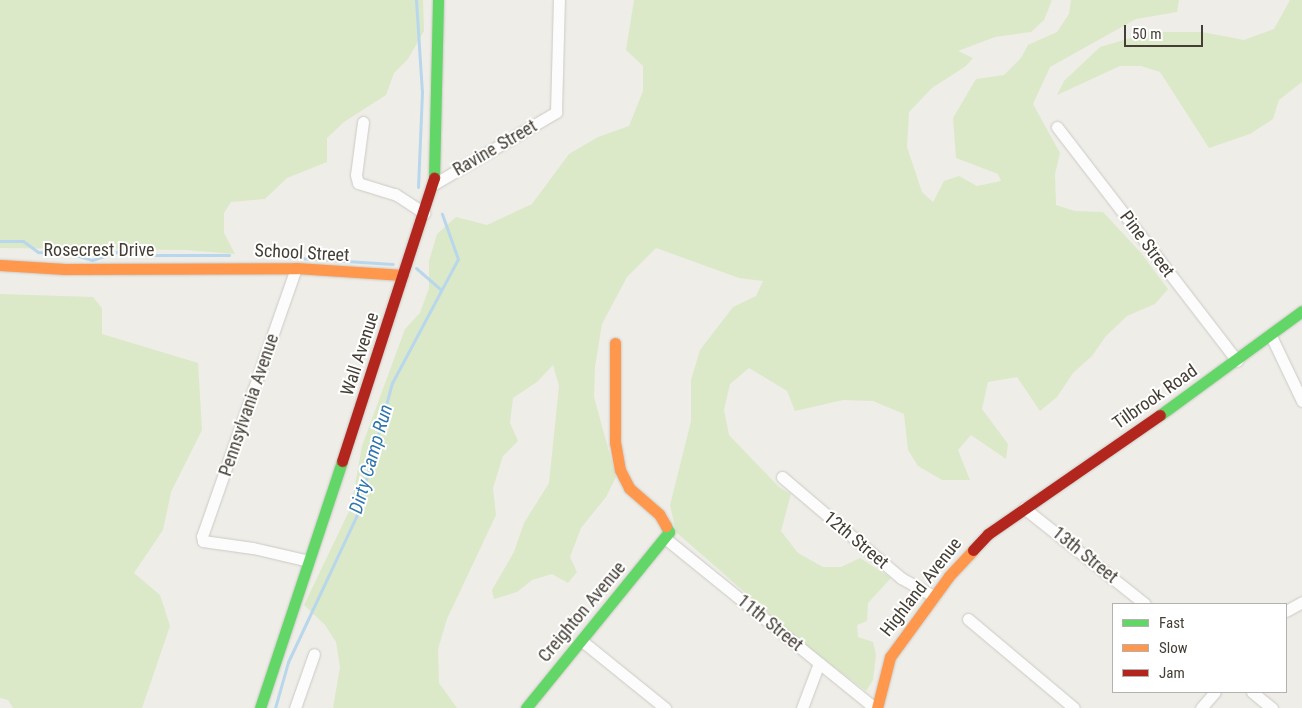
<!DOCTYPE html>
<style>
body{margin:0}
#map{position:relative;width:1302px;height:708px;overflow:hidden;background:#eeede8;font-family:"Roboto Condensed",sans-serif}
div>[style]{position:absolute}
.green>*{inset:0;background:#dbe9c8}
.stream>*{height:3px;margin:-1.5px;padding:0 1.5px;transform-origin:1.5px;border-radius:1.5px;background:#b8d7ec}
.roads{filter:drop-shadow(0 0 1px #cccac5) drop-shadow(0 0 1px #cccac5)}
.street>*{height:11px;margin:-5.5px;padding:0 5.5px;transform-origin:5.5px;border-radius:5.5px;background:#fcfcfc}
.fast>*{height:11px;margin:-5.5px;padding:0 5.5px;transform-origin:5.5px;border-radius:5.5px;background:#63d668}
.slow>*{height:11px;margin:-5.5px;padding:0 5.5px;transform-origin:5.5px;border-radius:5.5px;background:#ff974d}
.jam>*{height:11px;margin:-5.5px;padding:0 5.5px;transform-origin:5.5px;border-radius:5.5px;background:#b3261e}
span{translate:-50% -50%;white-space:nowrap;text-align:center;line-height:1.15;-webkit-text-stroke:4px #fff;paint-order:stroke}
.street-label{font-size:18px;color:#443e34}
.water-label{font-size:19px;color:#3075ad;font-style:italic}
.legend{position:absolute;left:1112px;top:603px;width:175px;height:90px;box-sizing:border-box;background:#fff;border:1px solid #b4b2ae;margin:0;padding:6px 9px;list-style:none;font-size:15px;color:#443e34}
.legend li{display:flex;align-items:center;gap:10px;height:25px}
.legend b{width:25px;border:1px solid #b4b2ae}
.scale{position:absolute;left:1124px;top:25px;width:79px;height:22px;box-sizing:border-box;border:2px solid #443e34;border-top:0;padding-left:6px;font-size:15px;line-height:18px;white-space:nowrap;color:#443e34;-webkit-text-stroke:4px #fff;paint-order:stroke}
</style>
<div id="map">
<div class="green">
<i style="clip-path:polygon(0 0,423px 0,424px 31px,408px 59px,394px 73px,386px 95px,344px 122px,327px 138px,327px 162px,287px 178px,265px 199px,231px 202px,224px 213px,224px 233px,235px 254px,186px 250px,0 248px)"></i>
<i style="clip-path:polygon(634px 0,1052px 0,1044px 20px,1031px 32px,995px 37px,958px 51px,973px 58px,966px 66px,932px 88px,909px 112px,907px 147px,922px 192px,933px 202px,944px 181px,959px 176px,977px 186px,1001px 181px,998px 174px,956px 158px,953px 118px,976px 79px,1004px 75px,1021px 58px,1028px 45px,1057px 32px,1069px 14px,1071px 0,1179px 0,1177px 12px,1136px 19px,1050px 67px,1033px 104px,1060px 153px,1055px 174px,1056px 205px,1075px 211px,1103px 212px,1141px 253px,1168px 289px,1155px 304px,1127px 316px,1106px 336px,1092px 356px,1073px 373px,1057px 397px,1040px 411px,1017px 377px,988px 382px,982px 409px,1008px 444px,1006px 459px,971px 435px,958px 450px,970px 480px,942px 480px,918px 466px,908px 450px,904px 414px,873px 401px,843px 400px,795px 411px,787px 391px,749px 368px,730px 384px,724px 410px,729px 435px,779px 487px,791px 494px,781px 531px,798px 553px,823px 567px,841px 567px,860px 558px,891px 578px,868px 603px,867px 621px,857px 625px,858px 637px,873px 642px,876px 655px,873px 680px,866px 691px,806px 646px,676px 532px,670px 505px,691px 421px,691px 380px,700px 350px,733px 307px,756px 296px,763px 281px,739px 278px,656px 248px,627px 277px,602px 324px,595px 367px,594px 397px,616px 477px,606px 497px,581px 528px,570px 557px,577px 572px,568px 583px,552px 574px,532px 580px,517px 592px,494px 599px,492px 590px,514px 552px,524px 523px,549px 483px,559px 386px,553px 365px,537px 382px,513px 398px,510px 423px,518px 441px,503px 456px,493px 488px,496px 515px,447px 619px,438px 649px,439px 683px,457px 708px,333px 708px,340px 667px,336px 642px,325px 625px,304px 605px,351px 507px,362px 446px,405px 329px,420px 313px,429px 288px,429px 261px,437px 234px,456px 217px,487px 225px,532px 204px,569px 154px,598px 137px,629px 126px,643px 91px,643px 66px,626px 50px)"></i>
<i style="clip-path:polygon(1290px 0,1302px 0,1302px 82px,1279px 100px,1273px 119px,1250px 134px,1209px 148px,1160px 72px,1141px 66px,1120px 66px,1057px 95px,1064px 81px,1100px 47px,1151px 32px,1202px 32px,1244px 40px,1274px 29px)"></i>
<i style="clip-path:polygon(0 294px,93px 297px,102px 308px,102px 334px,198px 363px,202px 430px,171px 492px,163px 530px,134px 573px,160px 595px,170px 626px,142px 708px,13px 708px,8px 700px,0 698px)"></i>
</div>
<div class="stream">
<i style="left:416px;top:0;width:92px;rotate:86.3deg"></i>
<i style="left:422px;top:92px;width:95px;rotate:92.4deg"></i>
<i style="left:0;top:241px;width:23px"></i>
<i style="left:23px;top:241px;width:19px;rotate:36deg"></i>
<i style="left:38px;top:252px;width:34px;rotate:3deg"></i>
<i style="left:72px;top:254px;width:21px;rotate:17deg"></i>
<i style="left:92px;top:260px;width:29px;rotate:-18deg"></i>
<i style="left:120px;top:251px;width:31px;rotate:7deg"></i>
<i style="left:151px;top:255px;width:78px"></i>
<i style="left:269px;top:256px;width:124px;rotate:3.7deg"></i>
<i style="left:416px;top:268px;width:33px;rotate:41deg"></i>
<i style="left:275px;top:708px;width:48px;rotate:-74.2deg"></i>
<i style="left:288px;top:662px;width:160px;rotate:-64.9deg"></i>
<i style="left:356px;top:517px;width:139px;rotate:-75deg"></i>
<i style="left:392px;top:383px;width:140px;rotate:-62deg"></i>
<i style="left:458px;top:259px;width:48px;rotate:-109.6deg"></i>
</div>
<div class="roads">
<div class="street">
<i style="left:363px;top:122px;width:53px;rotate:97.5deg"></i>
<i style="left:356px;top:175px;width:8px;rotate:76deg"></i>
<i style="left:358px;top:183px;width:39px;rotate:17deg"></i>
<i style="left:395px;top:194px;width:35px;rotate:33deg"></i>
<i style="left:1057px;top:127px;width:295px;rotate:52.4deg"></i>
<i style="left:434px;top:184px;width:142px;rotate:-30.5deg"></i>
<i style="left:556px;top:112px;width:112px;rotate:-88.5deg"></i>
<i style="left:296px;top:268px;width:284px;rotate:109.3deg"></i>
<i style="left:202px;top:536px;width:5px;rotate:79deg"></i>
<i style="left:203px;top:541px;width:50px;rotate:8deg"></i>
<i style="left:253px;top:548px;width:57px;rotate:13.1deg"></i>
<i style="left:1271px;top:336px;width:72px;rotate:64.5deg"></i>
<i style="left:782px;top:477px;width:156px;rotate:40.3deg"></i>
<i style="left:901px;top:578px;width:38px;rotate:29deg"></i>
<i style="left:1024px;top:508px;width:154px;rotate:38.4deg"></i>
<i style="left:666px;top:539px;width:269px;rotate:39deg"></i>
<i style="left:1286px;top:611px;width:18px;rotate:-29deg"></i>
<i style="left:968px;top:619px;width:138px;rotate:40deg"></i>
<i style="left:582px;top:641px;width:107px;rotate:38.9deg"></i>
<i style="left:1252px;top:692px;width:26px;rotate:39deg"></i>
<i style="left:295px;top:708px;width:57px;rotate:-70.6deg"></i>
<i style="left:802px;top:708px;width:48px;rotate:-69.3deg"></i>
<i style="left:1201px;top:708px;width:21px;rotate:-49deg"></i>
</div>
<div class="fast">
<i style="left:434px;top:178px;width:178px;rotate:-88.7deg"></i>
<i style="left:1160px;top:415px;width:176px;rotate:-36.2deg"></i>
<i style="left:260px;top:708px;width:260px;rotate:-71.6deg"></i>
<i style="left:526px;top:708px;width:227px;rotate:-50.9deg"></i>
<i style="left:669px;top:532px;width:7px;rotate:-117deg"></i>
</div>
<div class="slow">
<i style="left:0;top:265px;width:65px;rotate:3.5deg"></i>
<i style="left:65px;top:269px;width:231px;rotate:-0.2deg"></i>
<i style="left:296px;top:268px;width:107px;rotate:3.7deg"></i>
<i style="left:615px;top:343px;width:99px;rotate:90deg"></i>
<i style="left:615px;top:442px;width:28px;rotate:80deg"></i>
<i style="left:620px;top:470px;width:20px;rotate:63deg"></i>
<i style="left:629px;top:488px;width:40px;rotate:41deg"></i>
<i style="left:659px;top:514px;width:14px;rotate:60deg"></i>
<i style="left:877px;top:708px;width:53px;rotate:-75.7deg"></i>
<i style="left:890px;top:657px;width:100px;rotate:-53.9deg"></i>
<i style="left:949px;top:576px;width:35px;rotate:-47deg"></i>
</div>
<div class="jam">
<i style="left:342px;top:461px;width:298px;rotate:-72deg"></i>
<i style="left:973px;top:550px;width:22px;rotate:-47deg"></i>
<i style="left:988px;top:534px;width:209px;rotate:-34.7deg"></i>
</div>
</div>
<div class="street-label">
<span style="left:495px;top:148px;rotate:-30deg">Ravine Street</span>
<span style="left:1147px;top:244px;rotate:53deg">Pine Street</span>
<span style="left:99px;top:250px">Rosecrest Drive</span>
<span style="left:302px;top:253px;rotate:3deg">School Street</span>
<span style="left:360px;top:354px;rotate:-72deg">Wall Avenue</span>
<span style="left:1155px;top:397px;rotate:-35deg">Tilbrook Road</span>
<span style="left:249px;top:405px;rotate:-71deg">Pennsylvania Avenue</span>
<span style="left:856px;top:540px;rotate:40deg">12th Street</span>
<span style="left:1085px;top:555px;rotate:39deg">13th Street</span>
<span style="left:921px;top:587px;rotate:-52deg">Highland Avenue</span>
<span style="left:582px;top:612px;rotate:-50deg">Creighton Avenue</span>
<span style="left:770px;top:623px;rotate:39deg">11th Street</span>
</div>
<div class="water-label">
<span style="left:371px;top:459px;rotate:-74deg">Dirty Camp Run</span>
</div>
<ul class="legend">
<li><b style="height:6px;background:#63d668"></b>Fast</li>
<li><b style="height:6px;background:#ff974d"></b>Slow</li>
<li><b style="height:6px;background:#b3261e"></b>Jam</li>
</ul>
<div class="scale">50 m</div>
</div>
